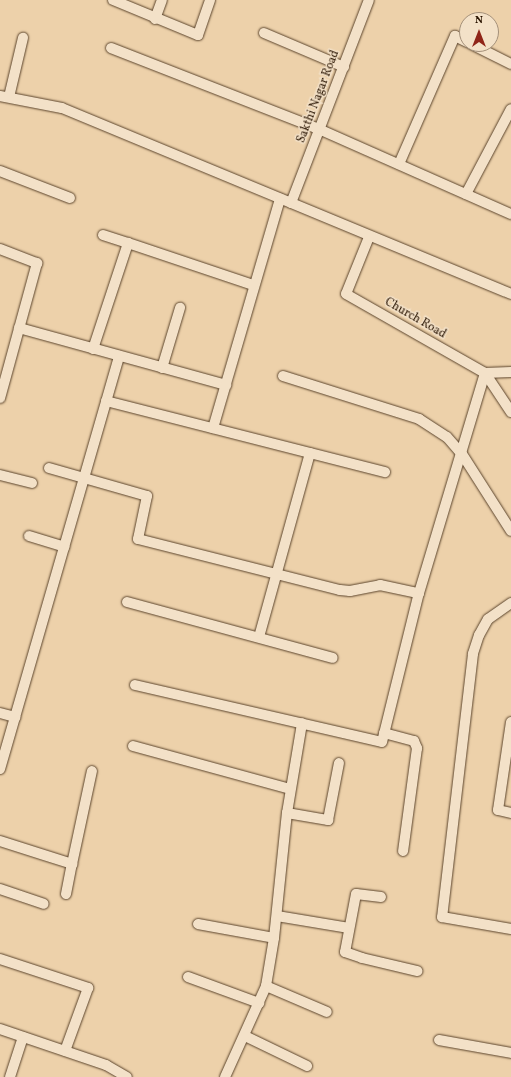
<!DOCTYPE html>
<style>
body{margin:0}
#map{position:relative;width:511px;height:1077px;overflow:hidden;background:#edd1aa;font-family:Vollkorn,serif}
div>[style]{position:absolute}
.roads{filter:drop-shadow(0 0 1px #5b442c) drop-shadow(0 0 1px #5b442c)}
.street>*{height:10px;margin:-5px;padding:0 5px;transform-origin:5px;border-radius:5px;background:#f3e1c8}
span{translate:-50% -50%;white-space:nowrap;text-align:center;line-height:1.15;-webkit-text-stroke:3px #f3e1c8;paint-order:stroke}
.street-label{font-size:12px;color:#2a1502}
.north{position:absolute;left:459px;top:12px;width:40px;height:40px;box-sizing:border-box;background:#f3e1c8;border:1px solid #a38f79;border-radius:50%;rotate:0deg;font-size:11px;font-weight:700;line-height:16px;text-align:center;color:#2a1502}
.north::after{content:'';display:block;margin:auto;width:14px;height:18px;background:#8f2418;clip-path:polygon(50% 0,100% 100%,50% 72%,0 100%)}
</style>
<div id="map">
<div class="roads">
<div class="street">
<i style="left:113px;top:0;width:92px;rotate:22.4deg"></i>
<i style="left:198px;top:35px;width:37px;rotate:-71deg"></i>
<i style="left:155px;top:19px;width:20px;rotate:-70deg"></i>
<i style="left:264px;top:33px;width:87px;rotate:23deg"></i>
<i style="left:471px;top:44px;width:45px;rotate:26.6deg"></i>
<i style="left:111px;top:48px;width:225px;rotate:21.3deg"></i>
<i style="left:321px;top:130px;width:208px;rotate:23.9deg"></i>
<i style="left:0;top:96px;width:63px;rotate:11deg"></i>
<i style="left:62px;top:108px;width:486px;rotate:22.5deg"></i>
<i style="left:9px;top:97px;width:61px;rotate:-76.7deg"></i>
<i style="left:399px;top:164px;width:140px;rotate:-66.4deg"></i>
<i style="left:455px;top:36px;width:13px;rotate:27deg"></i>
<i style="left:0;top:171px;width:75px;rotate:21.1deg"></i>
<i style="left:466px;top:194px;width:96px;rotate:-62.1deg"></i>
<i style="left:291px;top:203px;width:217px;rotate:-69deg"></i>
<i style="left:103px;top:235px;width:26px;rotate:18deg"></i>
<i style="left:369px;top:237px;width:61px;rotate:112deg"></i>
<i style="left:346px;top:294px;width:160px;rotate:29.6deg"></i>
<i style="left:485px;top:373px;width:47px;rotate:56.3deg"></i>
<i style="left:0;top:249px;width:40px;rotate:21deg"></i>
<i style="left:37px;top:263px;width:140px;rotate:105.3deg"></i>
<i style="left:19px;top:328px;width:215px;rotate:15.4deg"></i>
<i style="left:93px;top:349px;width:112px;rotate:-71.7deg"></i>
<i style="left:128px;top:243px;width:132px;rotate:18.6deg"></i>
<i style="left:162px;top:368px;width:63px;rotate:-73.3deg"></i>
<i style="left:283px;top:376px;width:143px;rotate:17.5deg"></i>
<i style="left:419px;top:419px;width:33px;rotate:33deg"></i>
<i style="left:447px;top:437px;width:23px;rotate:49deg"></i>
<i style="left:462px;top:454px;width:91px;rotate:57.5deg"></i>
<i style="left:106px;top:401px;width:288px;rotate:14.3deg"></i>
<i style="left:213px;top:428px;width:239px;rotate:-73.7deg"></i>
<i style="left:49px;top:468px;width:102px;rotate:15.9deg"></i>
<i style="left:147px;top:496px;width:44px;rotate:101.8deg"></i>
<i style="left:138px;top:539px;width:208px;rotate:14.2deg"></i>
<i style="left:340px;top:590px;width:10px;rotate:6deg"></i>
<i style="left:350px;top:591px;width:31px;rotate:-11deg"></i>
<i style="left:380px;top:585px;width:40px;rotate:12deg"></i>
<i style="left:0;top:475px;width:33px;rotate:14deg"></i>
<i style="left:29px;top:536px;width:37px;rotate:17deg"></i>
<i style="left:127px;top:602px;width:213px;rotate:15.2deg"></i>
<i style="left:511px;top:603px;width:28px;rotate:145deg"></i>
<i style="left:488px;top:619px;width:18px;rotate:119deg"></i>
<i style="left:479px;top:635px;width:20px;rotate:108deg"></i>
<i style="left:473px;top:654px;width:265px;rotate:96.7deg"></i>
<i style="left:442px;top:917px;width:70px;rotate:9.9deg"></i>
<i style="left:259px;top:637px;width:191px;rotate:-74.5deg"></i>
<i style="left:135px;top:685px;width:253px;rotate:13deg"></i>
<i style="left:382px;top:742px;width:154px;rotate:-76.1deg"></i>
<i style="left:419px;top:593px;width:230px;rotate:-73.3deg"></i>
<i style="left:485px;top:373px;width:26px;rotate:-2deg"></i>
<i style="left:0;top:713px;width:16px;rotate:15deg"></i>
<i style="left:511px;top:722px;width:89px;rotate:98.4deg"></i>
<i style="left:498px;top:810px;width:13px;rotate:13deg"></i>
<i style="left:384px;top:733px;width:31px;rotate:15deg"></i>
<i style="left:414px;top:741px;width:8px;rotate:67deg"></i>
<i style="left:417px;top:748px;width:104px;rotate:97.7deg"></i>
<i style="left:133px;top:746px;width:163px;rotate:15.3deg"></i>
<i style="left:0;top:769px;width:430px;rotate:-73.9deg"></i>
<i style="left:287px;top:813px;width:42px;rotate:9.7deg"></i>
<i style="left:328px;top:820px;width:58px;rotate:-79.1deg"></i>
<i style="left:0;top:841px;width:76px;rotate:17.7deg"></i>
<i style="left:72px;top:864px;width:95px;rotate:-77.9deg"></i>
<i style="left:0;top:889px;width:46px;rotate:18.8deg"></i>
<i style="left:66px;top:894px;width:31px;rotate:-79deg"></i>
<i style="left:381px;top:897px;width:25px;rotate:-173deg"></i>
<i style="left:356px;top:894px;width:59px;rotate:100.7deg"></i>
<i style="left:345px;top:952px;width:18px;rotate:19deg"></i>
<i style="left:362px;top:958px;width:57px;rotate:13.3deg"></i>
<i style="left:277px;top:916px;width:73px;rotate:9.5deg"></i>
<i style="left:198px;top:924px;width:77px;rotate:10.4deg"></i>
<i style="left:0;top:959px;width:93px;rotate:18.2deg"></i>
<i style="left:88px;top:988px;width:67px;rotate:110.1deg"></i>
<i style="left:188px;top:977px;width:76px;rotate:20.1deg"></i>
<i style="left:266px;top:986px;width:66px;rotate:23.1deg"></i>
<i style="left:0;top:1029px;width:112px;rotate:18.8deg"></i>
<i style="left:106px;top:1065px;width:24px;rotate:30deg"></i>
<i style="left:245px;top:1036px;width:69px;rotate:25.8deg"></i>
<i style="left:439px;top:1040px;width:73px;rotate:10.2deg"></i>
<i style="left:10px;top:1077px;width:42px;rotate:-72deg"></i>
<i style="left:225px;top:1077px;width:100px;rotate:-65.7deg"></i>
<i style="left:266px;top:986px;width:49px;rotate:-80.5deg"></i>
<i style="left:274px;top:938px;width:126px;rotate:-84.1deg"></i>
<i style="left:287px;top:813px;width:91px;rotate:-80.5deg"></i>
</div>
</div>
<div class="street-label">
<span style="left:319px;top:97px;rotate:-69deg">Sakthi Nagar Road</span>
<span style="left:415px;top:319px;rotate:30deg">Church Road</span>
</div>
<div class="north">N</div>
</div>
